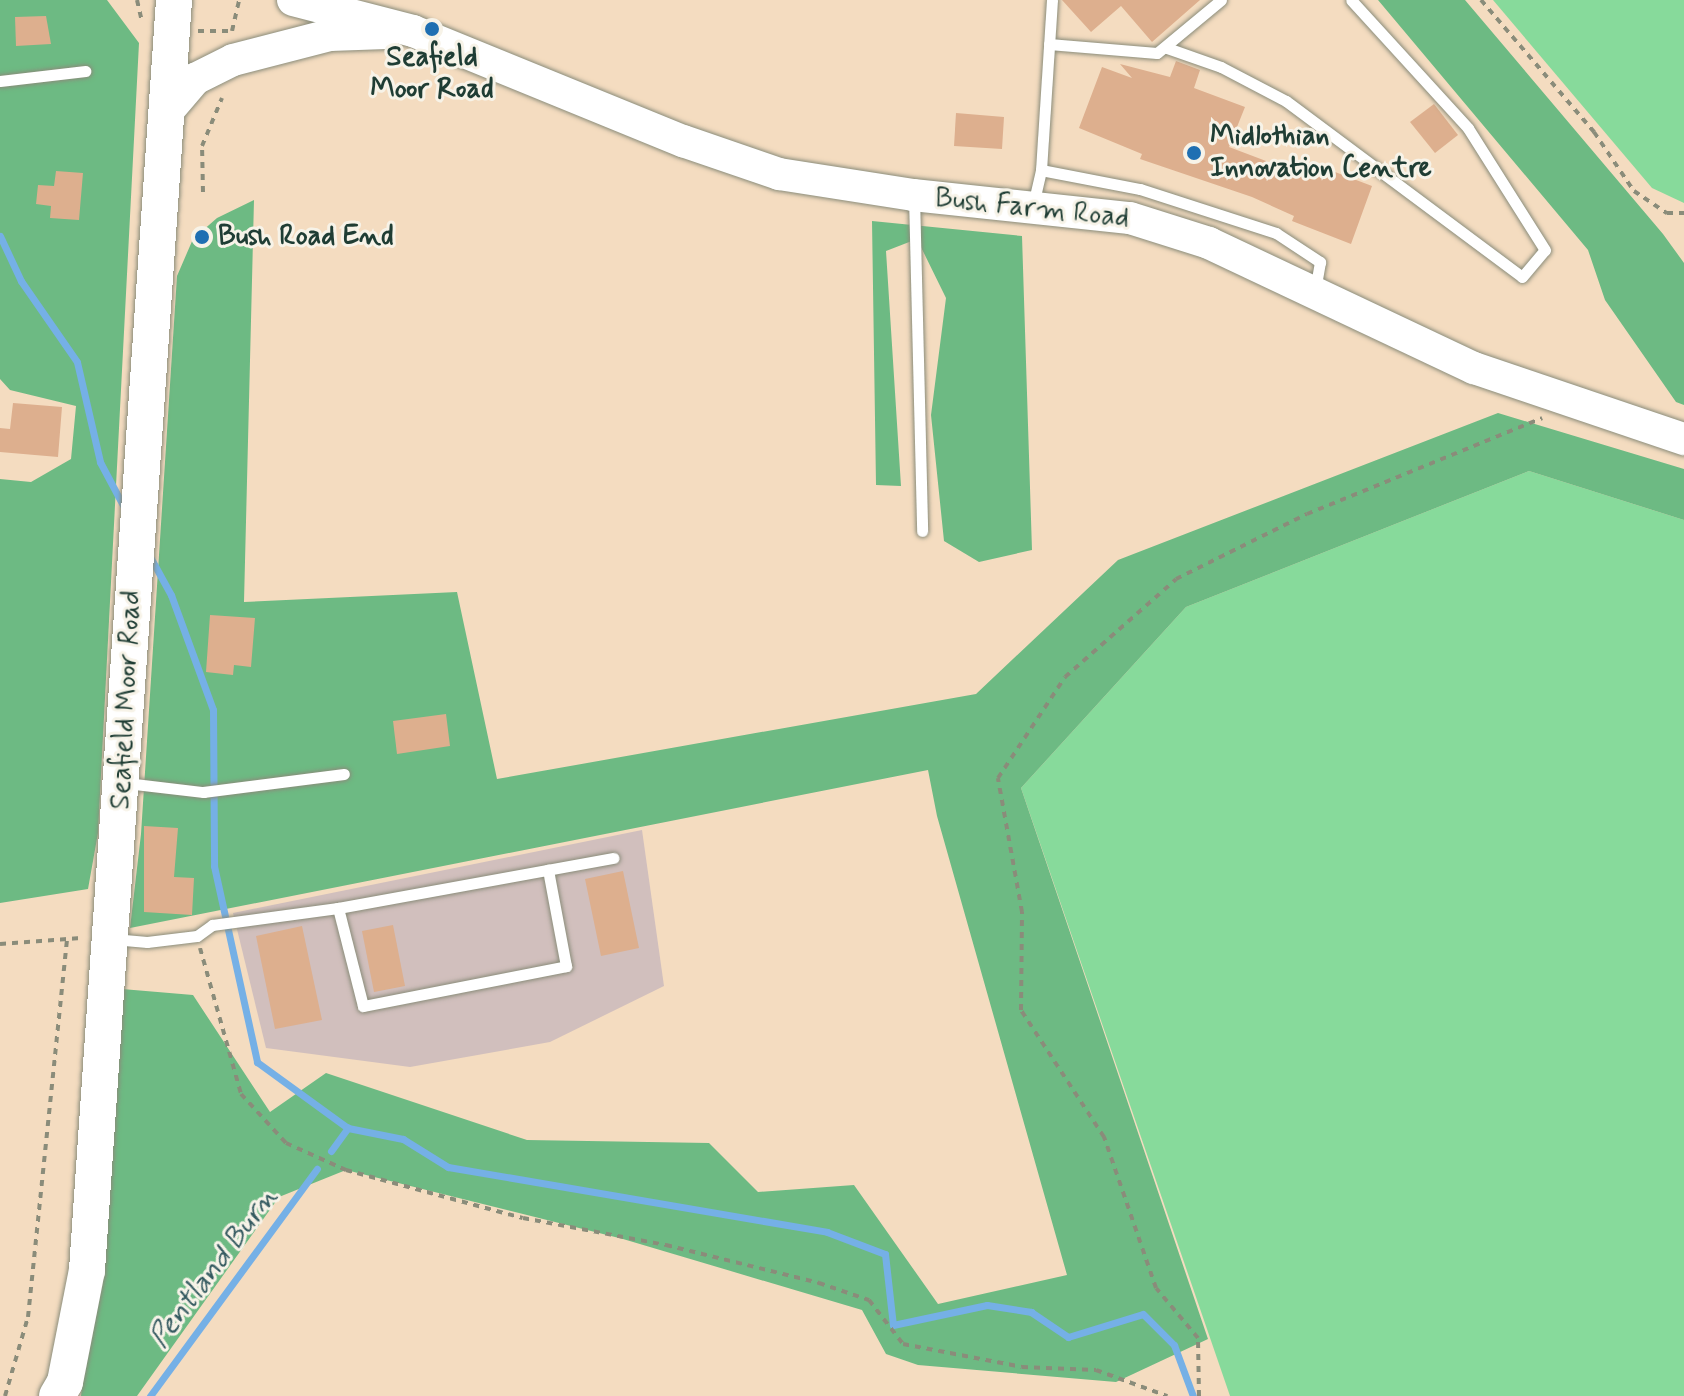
<!DOCTYPE html>
<style>
body{margin:0}
#map{position:relative;width:1684px;height:1396px;overflow:hidden;background:#f4dcc0;font-family:Mynerve,sans-serif}
div>[style]{position:absolute}
.industrial>*{inset:0;background:#d1bfbd}
.green>*{inset:0;background:#87da9b}
.forest>*{inset:0;background:#6dba83}
.stream>*{height:7px;margin:-3.5px;padding:0 3.5px;transform-origin:3.5px;border-radius:3.5px;background:#75b0e6}
.building>*{inset:0;background:#ddaf8e}
.path>*{height:4px;margin-top:-2px;transform-origin:0;background:repeating-linear-gradient(90deg,#8a8c7a 0 6px,transparent 0 12px)}
.roads{filter:drop-shadow(0 0 2px #8a8c7a) drop-shadow(0 0 2px #8a8c7a)}
.lane>*{height:11px;margin:-5.5px;padding:0 5.5px;transform-origin:5.5px;border-radius:5.5px;background:#fff}
.secondary>*{height:32px;margin:-16px;padding:0 16px;transform-origin:16px;border-radius:16px;background:#fff}
.primary>*{height:36px;margin:-18px;padding:0 18px;transform-origin:18px;border-radius:18px;background:#fff}
.dots>*{width:22px;height:22px;translate:-50% -50%;box-sizing:border-box;border:4px solid #f7f3e8;border-radius:50%}
span{translate:-50% -50%;white-space:nowrap;text-align:center;line-height:1.15;-webkit-text-stroke:6px #f7f3e8;paint-order:stroke}
.poi-label{font-size:28px;color:#1f3d34;font-weight:700}
.left{translate:0 -50%;text-align:left}
.street-label{font-size:28px;color:#1f3d34}
.water-label{font-size:30px;color:#345a60;font-style:italic}
</style>
<div id="map">
<div class="industrial">
<i style="clip-path:polygon(642px 830px,664px 986px,550px 1042px,410px 1067px,266px 1048px,233px 913px)"></i>
</div>
<div class="green">
<i style="clip-path:polygon(1493px 0,1684px 0,1684px 203px,1652px 188px)"></i>
<i style="clip-path:polygon(1529px 471px,1684px 520px,1684px 1396px,1230px 1396px,1021px 788px,1186px 607px)"></i>
</div>
<div class="forest">
<i style="clip-path:polygon(0 0,107px 0,139px 43px,98px 833px,88px 889px,0 903px,0 479px,31px 482px,71px 459px,76px 406px,10px 390px,0 379px)"></i>
<i style="clip-path:polygon(1378px 0,1465px 0,1663px 234px,1684px 263px,1684px 405px,1676px 402px,1605px 300px,1588px 250px)"></i>
<i style="clip-path:polygon(254px 200px,244px 602px,457px 592px,497px 779px,976px 694px,1118px 560px,1498px 413px,1684px 469px,1684px 520px,1529px 471px,1186px 607px,1021px 788px,1208px 1339px,1116px 1382px,918px 1365px,886px 1354px,862px 1310px,623px 1239px,346px 1170px,279px 1197px,137px 1396px,81px 1396px,122px 989px,193px 995px,270px 1112px,326px 1073px,527px 1140px,709px 1143px,758px 1192px,854px 1185px,938px 1304px,1067px 1275px,937px 816px,928px 770px,130px 928px,141px 834px,177px 276px,193px 239px,217px 218px)"></i>
<i style="clip-path:polygon(872px 221px,1022px 236px,1032px 550px,979px 562px,944px 541px,931px 415px,946px 298px,917px 239px,886px 251px,901px 486px,876px 485px)"></i>
</div>
<div class="stream">
<i style="left:0;top:236px;width:50px;rotate:65deg"></i>
<i style="left:21px;top:281px;width:98px;rotate:55.3deg"></i>
<i style="left:77px;top:362px;width:103px;rotate:77deg"></i>
<i style="left:100px;top:462px;width:53px;rotate:62deg"></i>
<i style="left:149px;top:555px;width:46px;rotate:61.2deg"></i>
<i style="left:171px;top:595px;width:122px;rotate:69.9deg"></i>
<i style="left:213px;top:710px;width:156px;rotate:89.6deg"></i>
<i style="left:214px;top:866px;width:201px;rotate:77.6deg"></i>
<i style="left:257px;top:1062px;width:112px;rotate:36deg"></i>
<i style="left:348px;top:1128px;width:56px;rotate:11.3deg"></i>
<i style="left:403px;top:1139px;width:53px;rotate:31.9deg"></i>
<i style="left:448px;top:1167px;width:385px;rotate:9.7deg"></i>
<i style="left:827px;top:1232px;width:62px;rotate:20.8deg"></i>
<i style="left:885px;top:1254px;width:71px;rotate:83.6deg"></i>
<i style="left:893px;top:1325px;width:96px;rotate:-12deg"></i>
<i style="left:987px;top:1305px;width:45px;rotate:9deg"></i>
<i style="left:1031px;top:1312px;width:45px;rotate:34deg"></i>
<i style="left:1068px;top:1337px;width:78px;rotate:-17deg"></i>
<i style="left:1143px;top:1314px;width:44px;rotate:45deg"></i>
<i style="left:1174px;top:1345px;width:54px;rotate:69.6deg"></i>
<i style="left:331px;top:1151px;width:29px;rotate:-54deg"></i>
<i style="left:150px;top:1396px;width:282px;rotate:-53.7deg"></i>
</div>
<div class="building">
<i style="clip-path:polygon(1062px 0,1200px 0,1152px 42px,1121px 6px,1091px 32px)"></i>
<i style="clip-path:polygon(46px 16px,51px 44px,16px 46px,15px 17px)"></i>
<i style="clip-path:polygon(1176px 61px,1200px 70px,1194px 88px,1245px 107px,1229px 147px,1308px 177px,1314px 164px,1372px 186px,1351px 244px,1292px 221px,1294px 216px,1252px 197px,1140px 159px,1142px 154px,1079px 128px,1102px 67px,1132px 78px,1120px 64px,1170px 77px)"></i>
<i style="clip-path:polygon(1434px 104px,1458px 135px,1435px 153px,1410px 122px)"></i>
<i style="clip-path:polygon(956px 113px,1004px 117px,1002px 149px,954px 146px)"></i>
<i style="clip-path:polygon(56px 171px,83px 173px,79px 220px,50px 218px,51px 206px,36px 204px,38px 185px,54px 186px)"></i>
<i style="clip-path:polygon(13px 403px,62px 407px,58px 457px,0 452px,0 428px,10px 429px)"></i>
<i style="clip-path:polygon(210px 615px,255px 618px,251px 667px,234px 665px,233px 675px,206px 672px)"></i>
<i style="clip-path:polygon(446px 714px,450px 746px,397px 754px,393px 721px)"></i>
<i style="clip-path:polygon(144px 826px,178px 828px,174px 877px,194px 878px,192px 915px,144px 912px)"></i>
<i style="clip-path:polygon(623px 871px,639px 948px,601px 956px,585px 879px)"></i>
<i style="clip-path:polygon(393px 925px,405px 986px,374px 992px,362px 931px)"></i>
<i style="clip-path:polygon(302px 926px,322px 1020px,275px 1029px,256px 936px)"></i>
</div>
<div class="path">
<i style="left:137px;top:0;width:22px;rotate:77deg"></i>
<i style="left:1481px;top:0;width:174px;rotate:49.4deg"></i>
<i style="left:1594px;top:132px;width:71px;rotate:55.9deg"></i>
<i style="left:1634px;top:191px;width:40px;rotate:34deg"></i>
<i style="left:1667px;top:213px;width:17px"></i>
<i style="left:198px;top:31px;width:34px"></i>
<i style="left:232px;top:31px;width:32px;rotate:-77deg"></i>
<i style="left:203px;top:192px;width:46px;rotate:-91.2deg"></i>
<i style="left:202px;top:146px;width:52px;rotate:-67.4deg"></i>
<i style="left:0;top:944px;width:81px;rotate:-4.2deg"></i>
<i style="left:200px;top:948px;width:152px;rotate:74.3deg"></i>
<i style="left:241px;top:1094px;width:67px;rotate:47.4deg"></i>
<i style="left:286px;top:1143px;width:66px;rotate:24.2deg"></i>
<i style="left:346px;top:1170px;width:183px;rotate:15.2deg"></i>
<i style="left:523px;top:1218px;width:146px;rotate:10.7deg"></i>
<i style="left:666px;top:1245px;width:158px;rotate:13.9deg"></i>
<i style="left:819px;top:1283px;width:53px;rotate:18.8deg"></i>
<i style="left:869px;top:1300px;width:56px;rotate:52.3deg"></i>
<i style="left:903px;top:1344px;width:121px;rotate:10.9deg"></i>
<i style="left:1022px;top:1367px;width:74px;rotate:2.3deg"></i>
<i style="left:1096px;top:1370px;width:76px;rotate:20.1deg"></i>
<i style="left:5px;top:1396px;width:82px;rotate:-73.8deg"></i>
<i style="left:28px;top:1317px;width:381px;rotate:-84.1deg"></i>
<i style="left:1199px;top:1396px;width:58px;rotate:-91deg"></i>
<i style="left:1198px;top:1338px;width:65px;rotate:-130deg"></i>
<i style="left:1156px;top:1288px;width:160px;rotate:-109deg"></i>
<i style="left:1104px;top:1137px;width:152px;rotate:-123.2deg"></i>
<i style="left:1021px;top:1010px;width:98px;rotate:-89.4deg"></i>
<i style="left:1022px;top:912px;width:136px;rotate:-100.2deg"></i>
<i style="left:998px;top:778px;width:121px;rotate:-56.4deg"></i>
<i style="left:1065px;top:677px;width:148px;rotate:-41.4deg"></i>
<i style="left:1176px;top:579px;width:146px;rotate:-26.4deg"></i>
<i style="left:1307px;top:514px;width:254px;rotate:-22.2deg"></i>
</div>
<div class="roads">
<div class="lane">
<i style="left:1049px;top:44px;width:108px;rotate:4.8deg"></i>
<i style="left:1157px;top:53px;width:83px;rotate:-39.6deg"></i>
<i style="left:1167px;top:48px;width:57px;rotate:19.4deg"></i>
<i style="left:1221px;top:67px;width:73px;rotate:27.6deg"></i>
<i style="left:1286px;top:101px;width:294px;rotate:36.7deg"></i>
<i style="left:1522px;top:277px;width:35px;rotate:-50deg"></i>
<i style="left:1545px;top:250px;width:144px;rotate:-122.3deg"></i>
<i style="left:1468px;top:128px;width:173px;rotate:-132.4deg"></i>
<i style="left:0;top:81px;width:86px;rotate:-6.7deg"></i>
<i style="left:1041px;top:170px;width:101px;rotate:10.9deg"></i>
<i style="left:1140px;top:189px;width:143px;rotate:17.9deg"></i>
<i style="left:1276px;top:233px;width:53px;rotate:33.4deg"></i>
<i style="left:1320px;top:262px;width:29px;rotate:100deg"></i>
<i style="left:914px;top:196px;width:335px;rotate:88.6deg"></i>
<i style="left:1033px;top:205px;width:36px;rotate:-77deg"></i>
<i style="left:1041px;top:170px;width:170px;rotate:-86.3deg"></i>
<i style="left:126px;top:783px;width:78px;rotate:6.7deg"></i>
<i style="left:203px;top:792px;width:142px;rotate:-7.3deg"></i>
<i style="left:338px;top:908px;width:101px;rotate:75.7deg"></i>
<i style="left:363px;top:1006px;width:207px;rotate:-11.1deg"></i>
<i style="left:566px;top:966px;width:98px;rotate:-100.6deg"></i>
<i style="left:113px;top:939px;width:34px;rotate:5deg"></i>
<i style="left:147px;top:942px;width:50px;rotate:-6.8deg"></i>
<i style="left:197px;top:936px;width:19px;rotate:-36deg"></i>
<i style="left:212px;top:925px;width:127px;rotate:-7.7deg"></i>
<i style="left:338px;top:908px;width:280px;rotate:-10.3deg"></i>
</div>
<div class="secondary">
<i style="left:293px;top:0;width:124px;rotate:14.5deg"></i>
<i style="left:413px;top:31px;width:292px;rotate:22.2deg"></i>
<i style="left:683px;top:141px;width:102px;rotate:19deg"></i>
<i style="left:779px;top:174px;width:136px;rotate:8.9deg"></i>
<i style="left:913px;top:195px;width:218px;rotate:6.1deg"></i>
<i style="left:1130px;top:218px;width:83px;rotate:17.6deg"></i>
<i style="left:1209px;top:243px;width:293px;rotate:25.3deg"></i>
<i style="left:1474px;top:368px;width:222px;rotate:18.7deg"></i>
<i style="left:166px;top:113px;width:45px;rotate:-49.5deg"></i>
<i style="left:195px;top:79px;width:42px;rotate:-26.6deg"></i>
<i style="left:233px;top:60px;width:100px;rotate:-14.5deg"></i>
<i style="left:330px;top:35px;width:56px;rotate:-2deg"></i>
</div>
<div class="primary">
<i style="left:57px;top:1396px;width:16px;rotate:-60deg"></i>
<i style="left:65px;top:1382px;width:114px;rotate:-78.9deg"></i>
<i style="left:87px;top:1270px;width:1273px;rotate:-86.08deg"></i>
</div>
</div>
<div class="dots">
<i style="left:432px;top:29px;background:#1f6fb2"></i>
<i style="left:1194px;top:153px;background:#1f6fb2"></i>
<i style="left:202px;top:237px;background:#1f6fb2"></i>
</div>
<div class="poi-label">
<span style="left:432px;top:74px">Seafield<br>Moor Road</span>
<span class="left" style="left:1210px;top:153px">Midlothian<br>Innovation Centre</span>
<span class="left" style="left:218px;top:237px">Bush Road End</span>
</div>
<div class="street-label">
<span style="left:1032px;top:209px;rotate:6deg">Bush Farm Road</span>
<span style="left:127px;top:700px;rotate:-87deg">Seafield Moor Road</span>
</div>
<div class="water-label">
<span style="left:214px;top:1268px;rotate:-53deg">Pentland Burn</span>
</div>
</div>
